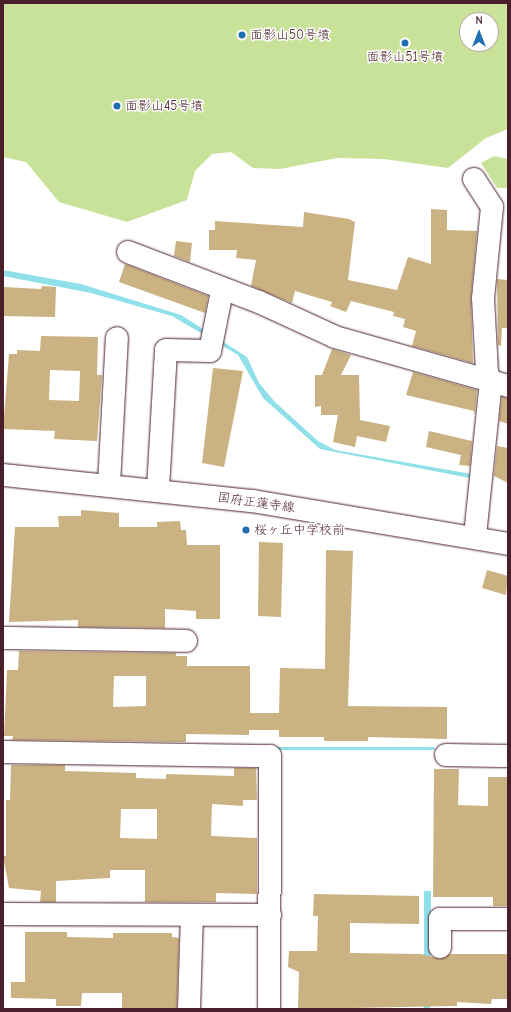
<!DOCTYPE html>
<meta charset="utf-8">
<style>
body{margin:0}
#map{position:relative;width:511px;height:1012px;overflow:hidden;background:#fff;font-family:"Comic Neue","Klee One",sans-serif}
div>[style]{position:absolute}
.green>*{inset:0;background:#c8e299}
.water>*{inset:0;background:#8fe0e9}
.building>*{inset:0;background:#cbb282}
.roads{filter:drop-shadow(0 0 1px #4a1f2b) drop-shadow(0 0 1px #4a1f2b)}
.minor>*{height:22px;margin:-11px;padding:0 11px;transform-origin:11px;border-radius:11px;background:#fff}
.major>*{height:22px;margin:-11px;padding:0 11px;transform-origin:11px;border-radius:11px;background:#fff}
.dots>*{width:11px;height:11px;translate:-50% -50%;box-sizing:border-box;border:2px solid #fff;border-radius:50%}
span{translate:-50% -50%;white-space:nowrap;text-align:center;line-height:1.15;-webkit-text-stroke:3px #fff;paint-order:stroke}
.poi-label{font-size:13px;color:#4a1f2b}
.left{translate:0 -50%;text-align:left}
.street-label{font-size:13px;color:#4a1f2b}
.frame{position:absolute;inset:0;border:4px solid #4a1f2b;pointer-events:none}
.north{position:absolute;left:459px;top:12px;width:40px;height:40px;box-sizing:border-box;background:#fff;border:1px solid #b7a5aa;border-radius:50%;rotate:0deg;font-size:11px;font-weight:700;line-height:16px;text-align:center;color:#4a1f2b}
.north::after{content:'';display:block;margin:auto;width:14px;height:18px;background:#1f6fb2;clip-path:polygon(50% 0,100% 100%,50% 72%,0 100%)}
</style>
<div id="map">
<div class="green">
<i style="clip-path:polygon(evenodd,3px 3px,508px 3px,508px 129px,486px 138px,448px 168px,384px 159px,337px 158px,280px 169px,253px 168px,231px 152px,212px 154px,195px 171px,187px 200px,127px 222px,59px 202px,26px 162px,3px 157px,3px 3px,467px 20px,491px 20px,491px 44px,467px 44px,467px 20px)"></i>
<i style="clip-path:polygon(494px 156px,508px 159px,508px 188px,497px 188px,481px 163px)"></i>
</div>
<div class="water">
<i style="clip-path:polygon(3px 270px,81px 284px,181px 315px,247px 357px,259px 383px,275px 402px,318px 441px,335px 450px,477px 475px,475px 479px,320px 449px,263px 398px,238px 355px,172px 316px,91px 293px,3px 276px)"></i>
<i style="clip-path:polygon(191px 747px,434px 747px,435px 750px,191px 750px)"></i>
<i style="clip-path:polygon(424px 891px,431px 891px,430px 1009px,424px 1009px)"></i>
</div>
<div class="building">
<i style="clip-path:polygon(431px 209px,447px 210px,447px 230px,477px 231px,471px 297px,473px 363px,412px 346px,416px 331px,403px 327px,405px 319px,393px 316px,394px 312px,351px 301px,346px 312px,330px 306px,332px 302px,295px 291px,292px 303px,251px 286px,256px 260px,236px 258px,237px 250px,209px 250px,209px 230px,215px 230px,215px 221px,303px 227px,304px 212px,349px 219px,355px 222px,348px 280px,397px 290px,408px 257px,431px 264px)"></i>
<i style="clip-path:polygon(176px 241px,192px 243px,190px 262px,174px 256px)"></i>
<i style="clip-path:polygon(125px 264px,208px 296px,205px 313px,119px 282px)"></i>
<i style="clip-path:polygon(497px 279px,508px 280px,508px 328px,502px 328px,501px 346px,498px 345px)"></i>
<i style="clip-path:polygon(42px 286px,56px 287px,55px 317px,3px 316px,3px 287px,41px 289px)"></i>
<i style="clip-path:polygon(evenodd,41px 336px,98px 337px,97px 375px,102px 375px,97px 441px,54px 439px,55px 431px,3px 429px,9px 354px,17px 354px,17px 350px,40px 351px,41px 336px,50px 370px,80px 371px,79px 401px,49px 400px,50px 370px)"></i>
<i style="clip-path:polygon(332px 349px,351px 355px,341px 375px,359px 375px,360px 420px,390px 426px,386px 442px,357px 436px,355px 447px,333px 442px,338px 415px,321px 415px,321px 406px,315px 407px,315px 375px,322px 375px)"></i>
<i style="clip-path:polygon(213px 368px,243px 371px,224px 467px,202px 463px)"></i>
<i style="clip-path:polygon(413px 372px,477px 390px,475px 414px,474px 411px,406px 395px)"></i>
<i style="clip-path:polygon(502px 397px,508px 398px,508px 424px,499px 421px)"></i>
<i style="clip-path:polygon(429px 431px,472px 441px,470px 466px,459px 465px,461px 455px,426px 447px)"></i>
<i style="clip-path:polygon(497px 446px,508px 448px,508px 483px,494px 476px)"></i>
<i style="clip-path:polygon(81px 510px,119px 513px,119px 527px,157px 527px,157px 522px,180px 521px,181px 530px,186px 530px,187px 545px,220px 545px,220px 619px,196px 619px,196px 611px,165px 609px,165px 628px,78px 627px,78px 620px,9px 622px,15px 527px,59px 527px,58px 516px,81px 516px)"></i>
<i style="clip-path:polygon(259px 542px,283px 543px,281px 617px,258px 616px)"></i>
<i style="clip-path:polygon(evenodd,326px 550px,353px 551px,348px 706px,447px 707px,447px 739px,368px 737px,368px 741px,324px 741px,324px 737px,279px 737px,279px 730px,249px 730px,249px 735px,186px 734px,186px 742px,12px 740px,13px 736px,4px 736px,7px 670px,18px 670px,19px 651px,176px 653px,176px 656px,187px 656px,187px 666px,250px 666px,250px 713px,279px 713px,280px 668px,325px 669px,326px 550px,114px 676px,146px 676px,146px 706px,113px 707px,114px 676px)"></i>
<i style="clip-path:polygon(487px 570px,508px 576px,506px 595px,482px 588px)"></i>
<i style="clip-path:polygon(evenodd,11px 765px,65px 765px,65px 771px,136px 773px,136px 778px,166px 779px,166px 774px,234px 776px,234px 768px,256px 768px,257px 800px,243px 800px,243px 806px,212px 804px,211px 836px,257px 838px,257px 894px,216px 893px,216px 902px,145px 902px,145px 870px,110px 870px,110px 878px,56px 881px,56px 902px,40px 902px,41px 891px,9px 888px,3px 856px,6px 856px,6px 800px,10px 800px,11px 765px,121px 809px,157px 809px,157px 839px,120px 838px,121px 809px)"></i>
<i style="clip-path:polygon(434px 769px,459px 769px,458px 805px,488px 806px,488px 777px,508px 777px,508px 906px,493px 906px,493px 897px,433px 897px)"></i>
<i style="clip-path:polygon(314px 894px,419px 896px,419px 924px,350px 923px,350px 953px,421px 954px,440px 959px,450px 954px,508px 954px,508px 999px,492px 999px,491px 1004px,457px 1002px,457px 1006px,298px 1009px,299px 972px,288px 967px,289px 951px,317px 951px,318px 916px,313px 916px)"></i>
<i style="clip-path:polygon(25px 932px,67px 932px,67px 937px,113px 938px,113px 933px,172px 933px,172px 937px,179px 938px,177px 1009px,122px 1009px,122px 993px,82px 993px,81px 1006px,56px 1006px,56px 999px,11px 998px,11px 982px,25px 982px)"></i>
</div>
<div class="roads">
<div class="minor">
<i style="left:474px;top:179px;width:33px;rotate:57deg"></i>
<i style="left:492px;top:207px;width:91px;rotate:95.6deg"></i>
<i style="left:483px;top:298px;width:75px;rotate:86.9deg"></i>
<i style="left:487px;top:373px;width:9px;rotate:63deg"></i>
<i style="left:491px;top:381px;width:157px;rotate:95.9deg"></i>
<i style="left:128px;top:252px;width:140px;rotate:20.9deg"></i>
<i style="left:259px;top:302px;width:84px;rotate:24.7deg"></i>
<i style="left:335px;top:337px;width:180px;rotate:15.8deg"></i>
<i style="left:109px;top:484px;width:146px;rotate:-86.9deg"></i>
<i style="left:158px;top:489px;width:139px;rotate:-86.7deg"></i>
<i style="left:166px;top:350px;width:44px;rotate:1.3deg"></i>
<i style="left:210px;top:351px;width:61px;rotate:-78.7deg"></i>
<i style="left:3px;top:638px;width:183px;rotate:0.9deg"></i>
<i style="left:3px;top:752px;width:267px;rotate:0.9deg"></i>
<i style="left:270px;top:756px;width:253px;rotate:90.2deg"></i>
<i style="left:446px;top:755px;width:62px;rotate:0.9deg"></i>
<i style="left:3px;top:914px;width:267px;rotate:0.2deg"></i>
<i style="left:440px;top:947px;width:28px;rotate:-90deg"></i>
<i style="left:440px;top:919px;width:68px"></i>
<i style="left:189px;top:1009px;width:94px;rotate:-88.2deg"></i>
</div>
<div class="major">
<i style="left:3px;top:475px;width:250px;rotate:6deg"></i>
<i style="left:252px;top:501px;width:260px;rotate:9.5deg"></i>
</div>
</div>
<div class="dots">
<i style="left:242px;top:35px;background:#1f6fb2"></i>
<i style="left:405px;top:43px;background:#1f6fb2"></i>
<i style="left:117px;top:106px;background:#1f6fb2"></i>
<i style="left:246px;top:530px;background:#1f6fb2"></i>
</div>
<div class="poi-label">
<span class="left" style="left:250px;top:35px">面影山50号墳</span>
<span style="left:405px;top:57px">面影山51号墳</span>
<span class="left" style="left:125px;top:106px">面影山45号墳</span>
<span class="left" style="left:254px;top:530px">桜ヶ丘中学校前</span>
</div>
<div class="street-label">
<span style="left:256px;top:503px;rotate:8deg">国府正蓮寺線</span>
</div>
<div class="frame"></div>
<div class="north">N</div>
</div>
